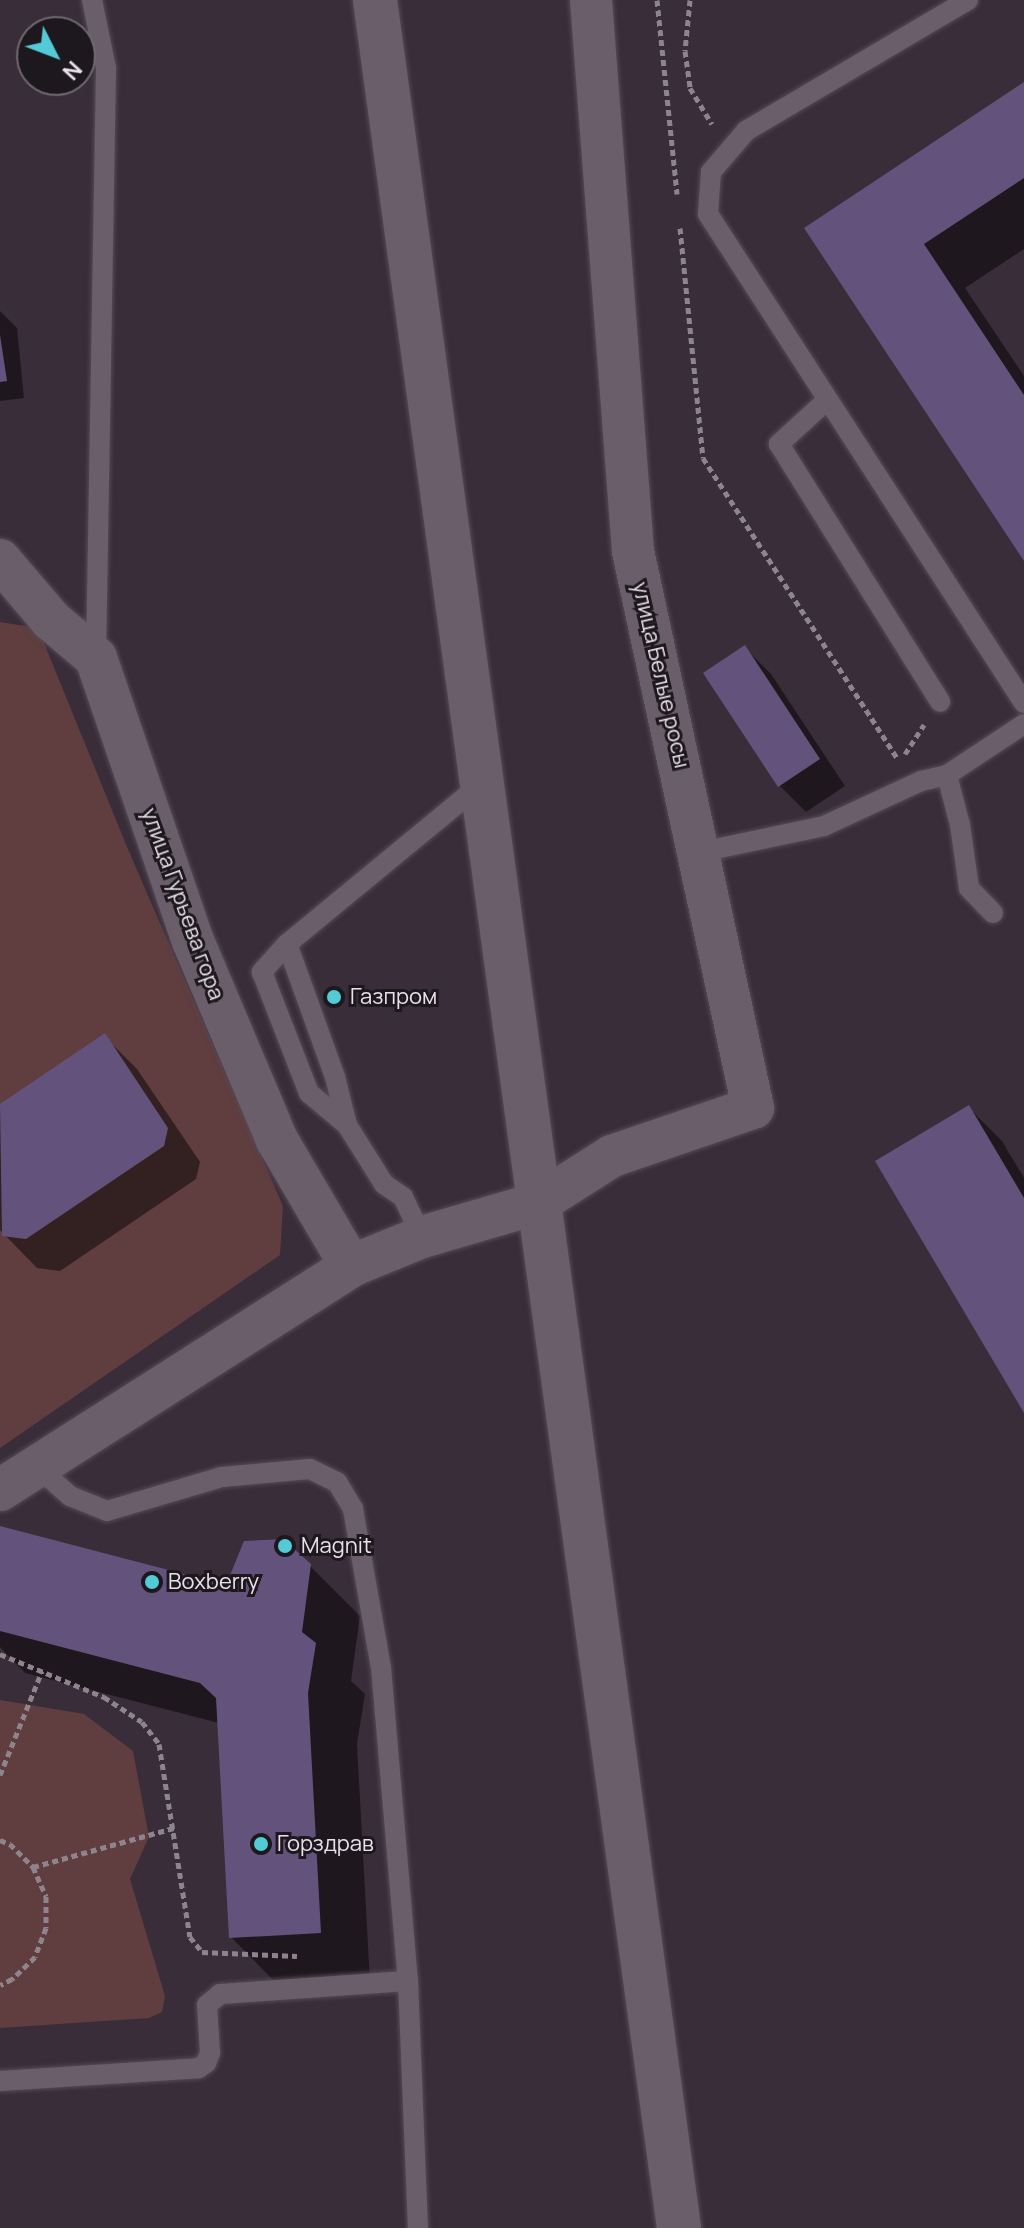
<!DOCTYPE html>
<meta charset="utf-8">
<style>
body{margin:0}
#map{position:relative;width:1024px;height:2228px;overflow:hidden;background:#392d39;font-family:Manrope,sans-serif}
div>[style]{position:absolute}
.green>*{inset:0;background:#603d3f}
.shadow>*{inset:0;background:#0007}
.building>*{inset:0;background:#63537c}
.path>*{height:5px;margin-top:-2.5px;transform-origin:0;background:repeating-linear-gradient(90deg,#8e848e 0 6px,transparent 0 10px)}
.roads{filter:drop-shadow(0 0 2px #544a54) drop-shadow(0 0 2px #544a54)}
.lane>*{height:20px;margin:-10px;padding:0 10px;transform-origin:10px;border-radius:10px;background:#6b5e6b}
.street>*{height:42px;margin:-21px;padding:0 21px;transform-origin:21px;border-radius:21px;background:#6b5e6b}
.secondary>*{height:44px;margin:-22px;padding:0 22px;transform-origin:22px;border-radius:22px;background:#6b5e6b}
.dots>*{width:22px;height:22px;translate:-50% -50%;box-sizing:border-box;border:4px solid #1d181d;border-radius:50%}
span{translate:-50% -50%;white-space:nowrap;text-align:center;line-height:1.15;-webkit-text-stroke:6px #1d181d;paint-order:stroke}
.street-label{font-size:22px;color:#e9e1e9}
.poi-label{font-size:22px;color:#e9e1e9}
.left{translate:0 -50%;text-align:left}
.north{position:absolute;left:16px;top:16px;width:80px;height:80px;box-sizing:border-box;background:#1d181d;border:2px solid #6f686f;border-radius:50%;rotate:132deg;font-size:22px;font-weight:700;line-height:32px;text-align:center;color:#e9e1e9}
.north::after{content:'';display:block;margin:auto;width:28px;height:36px;background:#52cbd7;clip-path:polygon(50% 0,100% 100%,50% 72%,0 100%)}
</style>
<div id="map">
<div class="green">
<i style="clip-path:polygon(0 622px,38px 628px,127px 847px,283px 1206px,280px 1255px,0 1448px)"></i>
<i style="clip-path:polygon(0 1700px,84px 1714px,133px 1751px,149px 1837px,130px 1879px,165px 1996px,162px 2012px,149px 2018px,0 2028px)"></i>
</div>
<div class="shadow">
<i style="clip-path:polygon(1024px 85px,1024px 249px,965px 288px,1024px 376px,1024px 557px,807px 229px)"></i>
<i style="clip-path:polygon(0 311px,17px 328px,24px 398px,0 401px)"></i>
<i style="clip-path:polygon(745px 648px,771px 674px,845px 786px,806px 812px,780px 786px)"></i>
<i style="clip-path:polygon(104px 1036px,137px 1069px,200px 1162px,196px 1179px,60px 1271px,37px 1268px,0 1230px,0 1106px)"></i>
<i style="clip-path:polygon(969px 1108px,1002px 1141px,1024px 1178px,1024px 1409px)"></i>
<i style="clip-path:polygon(0 1530px,227px 1588px,310px 1566px,360px 1616px,351px 1681px,365px 1694px,357px 1744px,370px 1982px,280px 1987px,231px 1937px,219px 1723px,25px 1673px,0 1647px)"></i>
</div>
<div class="building">
<i style="clip-path:polygon(1024px 82px,1024px 178px,924px 244px,1024px 395px,1024px 561px,804px 228px)"></i>
<i style="clip-path:polygon(0 335px,7px 381px,0 382px)"></i>
<i style="clip-path:polygon(745px 645px,820px 759px,778px 787px,703px 673px)"></i>
<i style="clip-path:polygon(105px 1033px,168px 1128px,164px 1146px,26px 1239px,2px 1236px,0 1104px)"></i>
<i style="clip-path:polygon(969px 1105px,1024px 1198px,1024px 1413px,875px 1161px)"></i>
<i style="clip-path:polygon(0 1526px,226px 1585px,244px 1541px,283px 1539px,311px 1564px,302px 1632px,316px 1643px,308px 1693px,321px 1933px,229px 1938px,216px 1698px,200px 1683px,0 1631px)"></i>
</div>
<div class="path">
<i style="left:657px;top:0;width:195px;rotate:84.1deg"></i>
<i style="left:690px;top:0;width:51px;rotate:95.6deg"></i>
<i style="left:685px;top:51px;width:37px;rotate:82deg"></i>
<i style="left:690px;top:88px;width:42px;rotate:58.6deg"></i>
<i style="left:680px;top:228px;width:231px;rotate:84.3deg"></i>
<i style="left:703px;top:458px;width:359px;rotate:57.1deg"></i>
<i style="left:905px;top:754px;width:35px;rotate:-57deg"></i>
<i style="left:0;top:1654px;width:113px;rotate:22.5deg"></i>
<i style="left:104px;top:1697px;width:45px;rotate:33.3deg"></i>
<i style="left:142px;top:1722px;width:28px;rotate:52deg"></i>
<i style="left:159px;top:1744px;width:195px;rotate:80.9deg"></i>
<i style="left:190px;top:1937px;width:19px;rotate:51deg"></i>
<i style="left:202px;top:1952px;width:95px;rotate:2.4deg"></i>
<i style="left:0;top:1775px;width:112px;rotate:-68deg"></i>
<i style="left:0;top:1840px;width:11px;rotate:22deg"></i>
<i style="left:10px;top:1844px;width:33px;rotate:45deg"></i>
<i style="left:33px;top:1867px;width:32px;rotate:66deg"></i>
<i style="left:46px;top:1896px;width:32px;rotate:90deg"></i>
<i style="left:46px;top:1928px;width:31px;rotate:111deg"></i>
<i style="left:35px;top:1957px;width:32px;rotate:136deg"></i>
<i style="left:12px;top:1979px;width:13px;rotate:153deg"></i>
<i style="left:33px;top:1867px;width:146px;rotate:-15.5deg"></i>
</div>
<div class="roads">
<div class="lane">
<i style="left:92px;top:0;width:69px;rotate:78.4deg"></i>
<i style="left:106px;top:68px;width:590px;rotate:90.97deg"></i>
<i style="left:968px;top:0;width:258px;rotate:149.5deg"></i>
<i style="left:746px;top:131px;width:54px;rotate:130.5deg"></i>
<i style="left:711px;top:172px;width:42px;rotate:94.1deg"></i>
<i style="left:708px;top:214px;width:582px;rotate:57.13deg"></i>
<i style="left:826px;top:401px;width:64px;rotate:137.5deg"></i>
<i style="left:779px;top:444px;width:304px;rotate:58deg"></i>
<i style="left:701px;top:852px;width:126px;rotate:-11.9deg"></i>
<i style="left:824px;top:826px;width:107px;rotate:-24.9deg"></i>
<i style="left:921px;top:781px;width:27px;rotate:-13deg"></i>
<i style="left:993px;top:913px;width:35px;rotate:-134deg"></i>
<i style="left:969px;top:888px;width:64px;rotate:-98.1deg"></i>
<i style="left:960px;top:825px;width:52px;rotate:-104.6deg"></i>
<i style="left:947px;top:775px;width:92px;rotate:-33.5deg"></i>
<i style="left:287px;top:944px;width:38px;rotate:132deg"></i>
<i style="left:262px;top:972px;width:130px;rotate:68.8deg"></i>
<i style="left:309px;top:1093px;width:50px;rotate:40.1deg"></i>
<i style="left:422px;top:1237px;width:44px;rotate:-115.4deg"></i>
<i style="left:403px;top:1197px;width:23px;rotate:-146deg"></i>
<i style="left:384px;top:1184px;width:70px;rotate:-122.1deg"></i>
<i style="left:347px;top:1125px;width:49px;rotate:-104deg"></i>
<i style="left:335px;top:1077px;width:141px;rotate:-109.8deg"></i>
<i style="left:287px;top:944px;width:251px;rotate:-39.5deg"></i>
<i style="left:36px;top:1466px;width:45px;rotate:41.4deg"></i>
<i style="left:70px;top:1496px;width:40px;rotate:22deg"></i>
<i style="left:107px;top:1511px;width:120px;rotate:-16.5deg"></i>
<i style="left:222px;top:1477px;width:88px;rotate:-5.2deg"></i>
<i style="left:310px;top:1469px;width:30px;rotate:26deg"></i>
<i style="left:337px;top:1482px;width:31px;rotate:59deg"></i>
<i style="left:353px;top:1509px;width:160px;rotate:80deg"></i>
<i style="left:381px;top:1667px;width:315px;rotate:85.1deg"></i>
<i style="left:408px;top:1981px;width:247px;rotate:87.7deg"></i>
<i style="left:0;top:2081px;width:199px;rotate:-3.7deg"></i>
<i style="left:199px;top:2068px;width:9px;rotate:-36deg"></i>
<i style="left:206px;top:2063px;width:11px;rotate:-68deg"></i>
<i style="left:210px;top:2053px;width:48px;rotate:-93.6deg"></i>
<i style="left:207px;top:2005px;width:17px;rotate:-40deg"></i>
<i style="left:220px;top:1994px;width:188px;rotate:-4deg"></i>
</div>
<div class="street">
<i style="left:0;top:560px;width:79px;rotate:49.6deg"></i>
<i style="left:51px;top:620px;width:59px;rotate:40.2deg"></i>
<i style="left:96px;top:658px;width:299px;rotate:71.1deg"></i>
<i style="left:193px;top:941px;width:216px;rotate:67.1deg"></i>
<i style="left:277px;top:1140px;width:146px;rotate:59.6deg"></i>
<i style="left:0;top:1490px;width:416px;rotate:-32.5deg"></i>
<i style="left:351px;top:1266px;width:77px;rotate:-22.2deg"></i>
<i style="left:422px;top:1237px;width:121px;rotate:-16.3deg"></i>
<i style="left:538px;top:1203px;width:88px;rotate:-32.4deg"></i>
<i style="left:612px;top:1156px;width:149px;rotate:-18.8deg"></i>
<i style="left:753px;top:1108px;width:570px;rotate:-102.16deg"></i>
<i style="left:633px;top:551px;width:553px;rotate:-94.36deg"></i>
</div>
<div class="secondary">
<i style="left:375px;top:0;width:2249px;rotate:82.23deg"></i>
</div>
</div>
<div class="dots">
<i style="left:334px;top:997px;background:#52cbd7"></i>
<i style="left:285px;top:1546px;background:#52cbd7"></i>
<i style="left:152px;top:1582px;background:#52cbd7"></i>
<i style="left:261px;top:1844px;background:#52cbd7"></i>
</div>
<div class="street-label">
<span style="left:661px;top:675px;rotate:77deg">улица Белые росы</span>
<span style="left:183px;top:904px;rotate:70deg">улица Гурьева гора</span>
</div>
<div class="poi-label">
<span class="left" style="left:350px;top:997px">Газпром</span>
<span class="left" style="left:301px;top:1546px">Magnit</span>
<span class="left" style="left:168px;top:1582px">Boxberry</span>
<span class="left" style="left:277px;top:1844px">Горздрав</span>
</div>
<div class="north">N</div>
</div>
